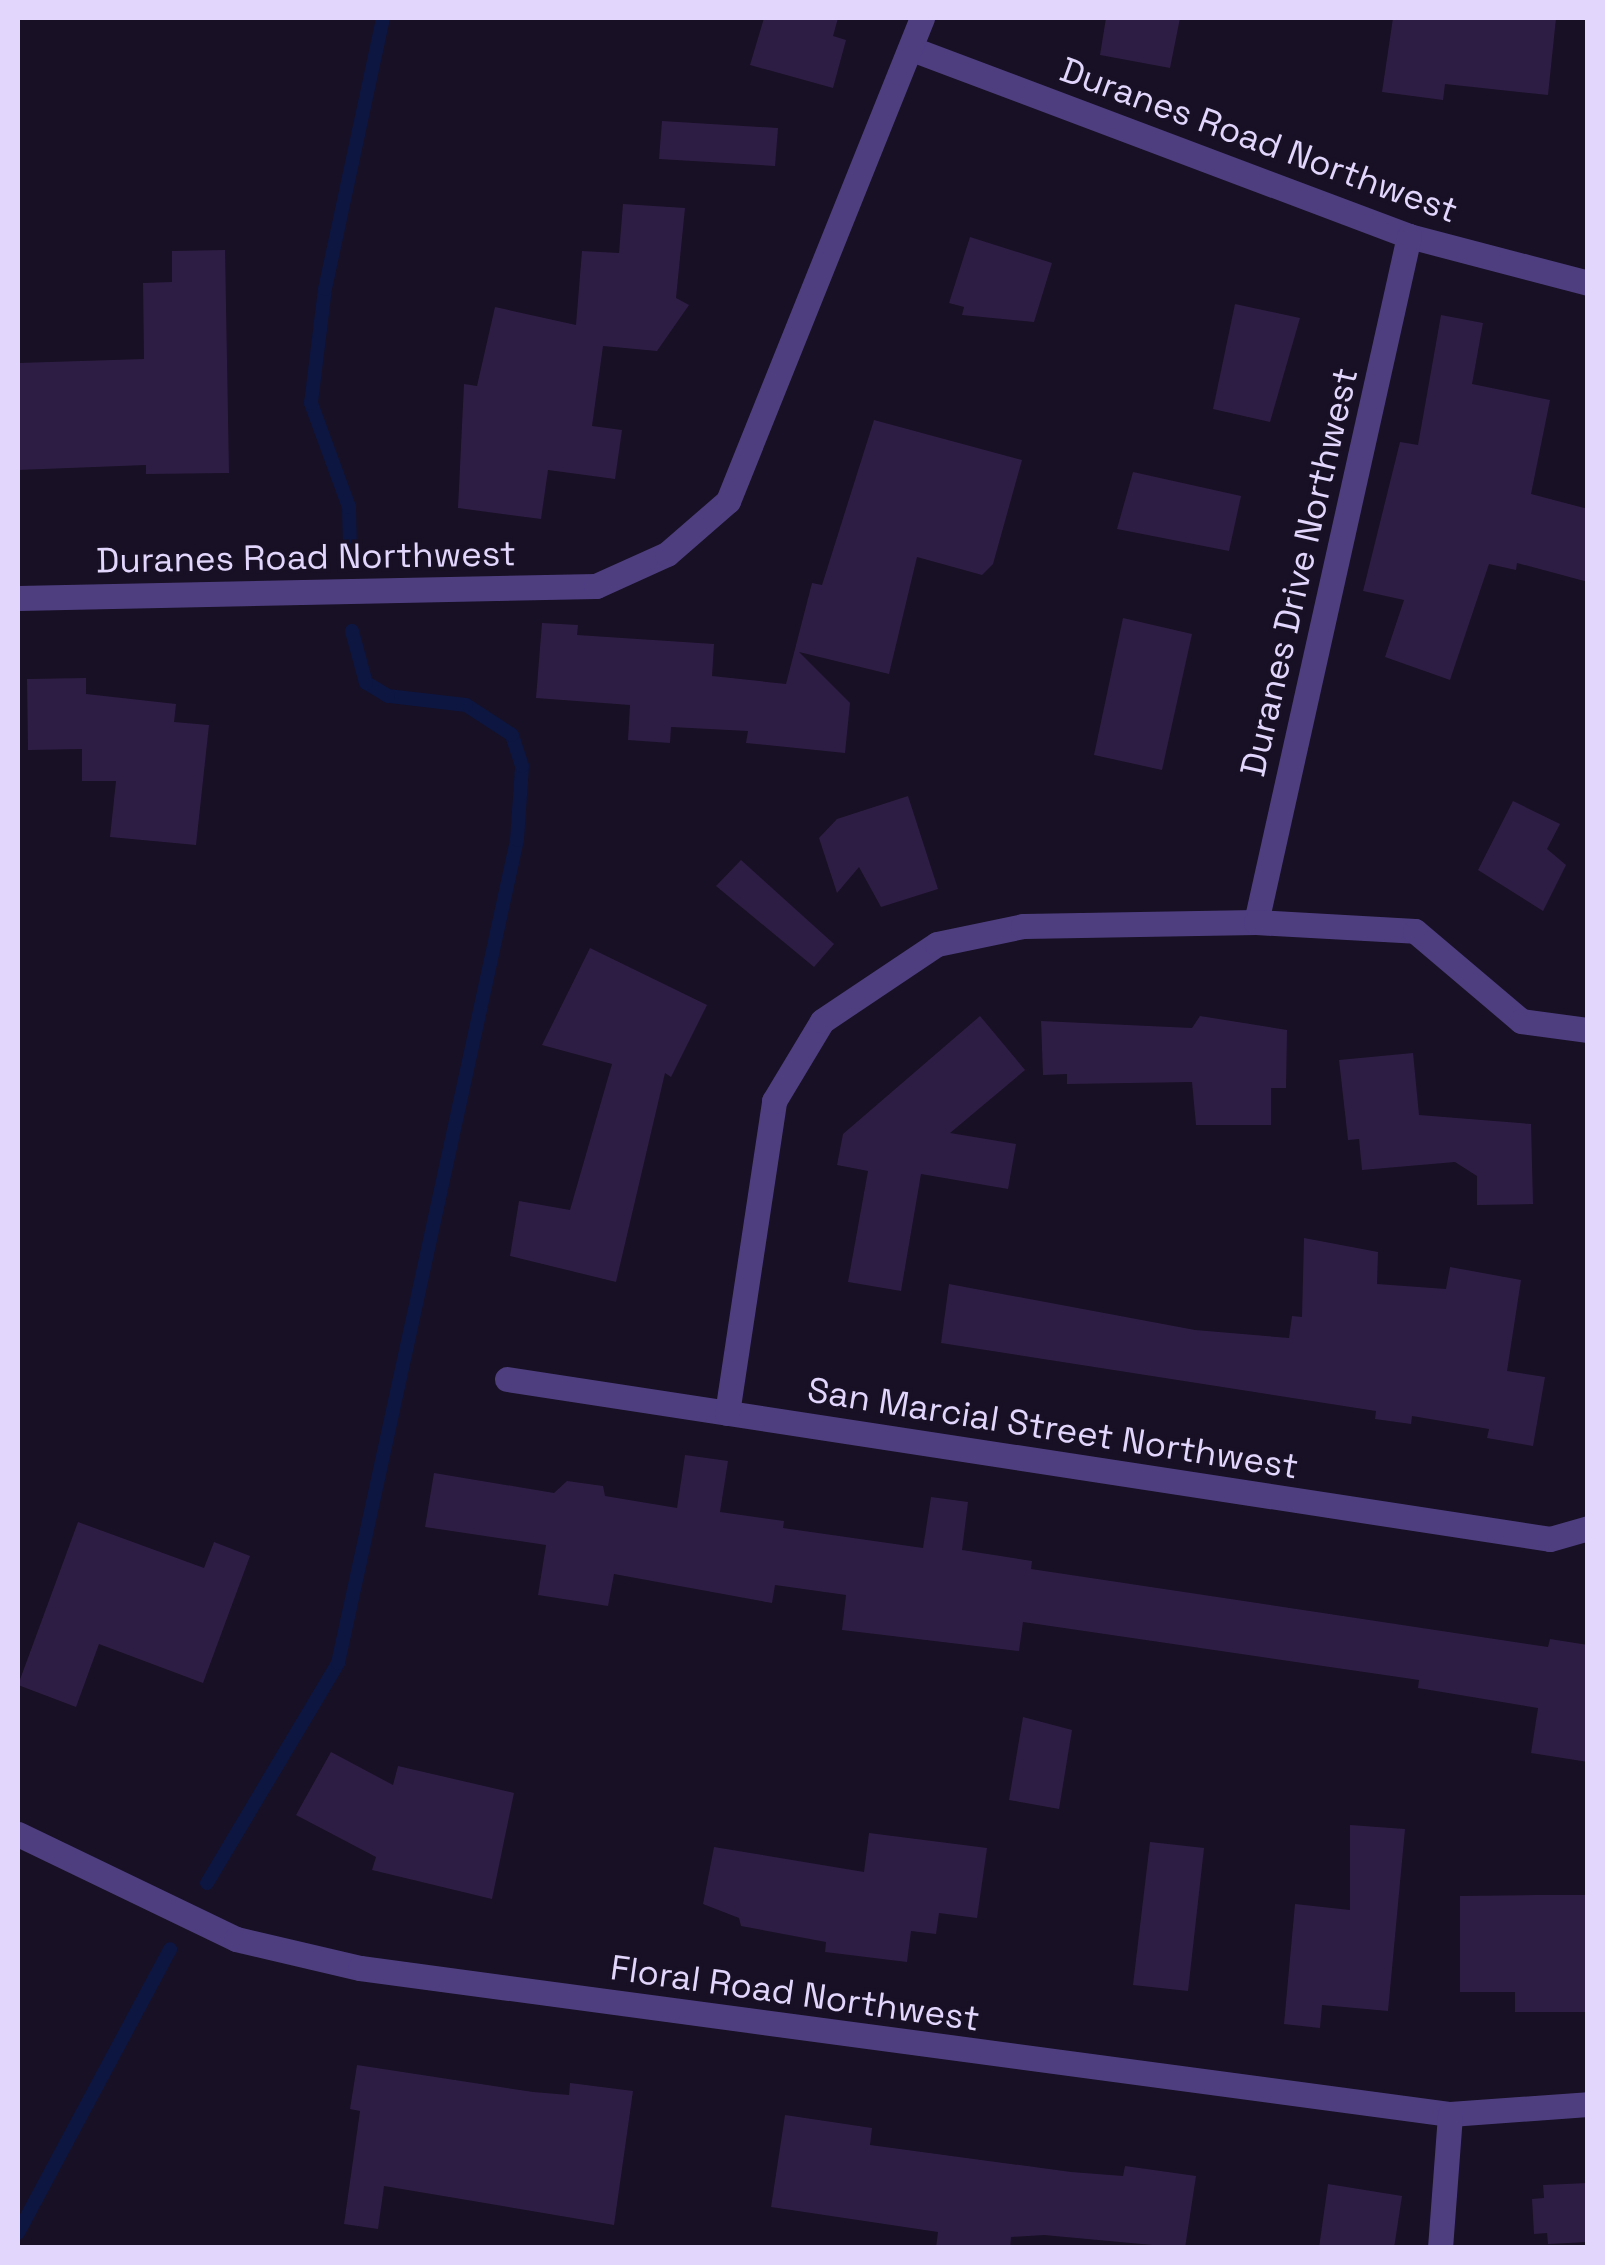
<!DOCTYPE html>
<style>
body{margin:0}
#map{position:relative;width:1605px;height:2265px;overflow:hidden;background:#181024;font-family:"Space Grotesk",sans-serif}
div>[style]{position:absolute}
.stream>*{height:14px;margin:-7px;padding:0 7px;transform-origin:7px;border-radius:7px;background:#0d1640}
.building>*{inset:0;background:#2d1d44}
.minor>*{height:25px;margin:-12.5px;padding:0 12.5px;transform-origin:12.5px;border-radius:12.5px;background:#4e3e80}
span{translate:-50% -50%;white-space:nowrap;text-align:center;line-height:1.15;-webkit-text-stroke:8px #181024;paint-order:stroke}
.street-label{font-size:35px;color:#e2d6fd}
.frame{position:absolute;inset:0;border:20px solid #e2d6fd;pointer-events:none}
</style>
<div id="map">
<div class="stream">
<i style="left:350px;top:548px;width:41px;rotate:-91.4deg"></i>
<i style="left:349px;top:507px;width:111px;rotate:-110.1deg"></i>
<i style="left:311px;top:403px;width:115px;rotate:-83deg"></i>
<i style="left:325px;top:289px;width:277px;rotate:-77.9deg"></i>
<i style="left:207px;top:1883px;width:256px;rotate:-59.2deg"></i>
<i style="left:338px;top:1663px;width:842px;rotate:-77.73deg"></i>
<i style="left:517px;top:840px;width:74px;rotate:-86.1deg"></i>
<i style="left:522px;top:766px;width:33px;rotate:-108deg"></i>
<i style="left:512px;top:735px;width:55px;rotate:-146.9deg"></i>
<i style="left:466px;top:705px;width:79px;rotate:-173.4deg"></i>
<i style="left:388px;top:696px;width:26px;rotate:-149deg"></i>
<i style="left:366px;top:683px;width:54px;rotate:-105.1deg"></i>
<i style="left:18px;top:2233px;width:322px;rotate:-61.8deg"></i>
</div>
<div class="building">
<i style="clip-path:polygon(764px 18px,838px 18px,833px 36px,846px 40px,833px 88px,750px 65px)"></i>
<i style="clip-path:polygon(1106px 18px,1180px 18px,1170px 68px,1100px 55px)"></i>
<i style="clip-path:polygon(1393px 18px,1556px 18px,1548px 95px,1445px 84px,1443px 100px,1382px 92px)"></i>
<i style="clip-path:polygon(662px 121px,778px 128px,775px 166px,659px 159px)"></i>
<i style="clip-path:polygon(623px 204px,685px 208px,676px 298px,689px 305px,657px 351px,603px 346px,592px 426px,622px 430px,615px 479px,548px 470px,541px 519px,458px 508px,464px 384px,477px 386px,495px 307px,576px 325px,582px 251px,619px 253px)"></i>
<i style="clip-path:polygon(970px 237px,1052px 263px,1034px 322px,962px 315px,964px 307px,949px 303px)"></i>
<i style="clip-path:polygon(225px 250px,229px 473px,146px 474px,146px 465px,18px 470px,18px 363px,144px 359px,143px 283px,172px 282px,172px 251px)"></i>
<i style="clip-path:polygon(1235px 304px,1300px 318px,1270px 422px,1213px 409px)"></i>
<i style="clip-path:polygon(1441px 315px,1483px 323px,1472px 384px,1550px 400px,1531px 494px,1588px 509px,1588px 582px,1517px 563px,1516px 570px,1489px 564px,1450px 680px,1385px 657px,1404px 600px,1363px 591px,1400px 442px,1418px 445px)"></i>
<i style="clip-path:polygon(874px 420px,1022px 460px,993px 564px,982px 575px,917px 557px,889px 674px,799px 652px,850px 703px,845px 753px,746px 743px,748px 731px,671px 727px,670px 743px,628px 740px,630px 705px,536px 698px,542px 623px,578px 625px,577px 635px,714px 644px,712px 676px,786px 684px,812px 583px,822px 585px)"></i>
<i style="clip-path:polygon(1133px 472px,1241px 496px,1229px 551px,1117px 529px)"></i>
<i style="clip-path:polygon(1123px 618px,1192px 634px,1162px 770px,1094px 755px)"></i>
<i style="clip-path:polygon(86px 678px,86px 694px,176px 704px,174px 722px,209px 725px,196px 845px,110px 837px,116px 781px,82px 781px,82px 749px,28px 750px,27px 679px)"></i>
<i style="clip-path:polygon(908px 796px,938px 889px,881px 907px,859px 867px,837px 893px,819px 838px,837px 819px)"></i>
<i style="clip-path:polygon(1513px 801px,1560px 824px,1547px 849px,1566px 865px,1543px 911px,1478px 870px)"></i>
<i style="clip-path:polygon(741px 860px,834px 944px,814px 967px,716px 886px)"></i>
<i style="clip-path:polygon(590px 948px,707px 1005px,671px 1077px,665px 1073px,616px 1282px,510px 1256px,519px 1201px,570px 1210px,612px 1064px,542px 1045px)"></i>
<i style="clip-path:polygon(980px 1016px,1025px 1070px,950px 1133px,1016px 1144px,1008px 1189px,921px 1174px,901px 1291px,848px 1282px,868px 1171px,837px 1165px,843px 1134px)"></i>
<i style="clip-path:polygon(1200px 1016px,1287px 1030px,1286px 1088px,1271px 1088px,1271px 1125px,1196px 1125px,1192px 1082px,1067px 1084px,1067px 1074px,1043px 1075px,1041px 1021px,1192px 1028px)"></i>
<i style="clip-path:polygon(1413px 1053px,1419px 1115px,1531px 1124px,1533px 1204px,1477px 1205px,1477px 1176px,1455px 1162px,1362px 1170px,1359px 1139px,1348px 1140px,1339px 1060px)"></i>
<i style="clip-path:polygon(1304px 1238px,1378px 1252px,1377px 1284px,1446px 1289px,1450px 1267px,1521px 1280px,1507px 1371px,1545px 1377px,1533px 1446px,1487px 1438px,1489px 1429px,1412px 1416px,1411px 1424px,1375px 1419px,1376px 1411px,941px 1343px,949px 1284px,1195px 1330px,1289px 1338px,1292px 1316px,1302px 1317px)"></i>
<i style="clip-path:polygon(685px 1455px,728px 1461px,720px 1512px,784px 1521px,783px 1528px,923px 1548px,931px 1497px,968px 1502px,962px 1550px,1032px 1561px,1031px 1569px,1548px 1647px,1550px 1639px,1588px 1645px,1588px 1762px,1531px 1753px,1538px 1708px,1418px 1688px,1419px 1680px,1023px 1622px,1019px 1651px,842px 1630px,846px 1595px,775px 1585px,772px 1603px,614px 1574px,608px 1606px,538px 1595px,546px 1545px,425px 1527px,434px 1473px,554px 1493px,567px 1481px,603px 1486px,605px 1496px,677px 1508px)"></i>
<i style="clip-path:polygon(78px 1522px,204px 1568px,214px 1542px,250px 1556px,203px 1683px,99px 1644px,76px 1707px,18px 1685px)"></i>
<i style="clip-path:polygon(1023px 1717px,1072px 1730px,1059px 1809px,1009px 1800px)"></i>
<i style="clip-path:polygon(331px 1752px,393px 1785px,398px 1766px,514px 1793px,492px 1899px,372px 1870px,376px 1857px,296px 1815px)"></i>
<i style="clip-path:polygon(1350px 1825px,1405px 1829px,1388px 2011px,1322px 2005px,1320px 2028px,1284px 2024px,1295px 1904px,1350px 1910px)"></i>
<i style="clip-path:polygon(869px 1833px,987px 1848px,977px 1918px,939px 1913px,936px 1934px,911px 1931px,907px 1962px,825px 1952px,826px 1942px,741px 1926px,739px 1918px,703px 1904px,714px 1847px,864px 1872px)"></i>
<i style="clip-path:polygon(1150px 1842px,1204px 1848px,1188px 1991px,1133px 1985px)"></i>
<i style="clip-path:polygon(1537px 1895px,1588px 1895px,1588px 2012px,1515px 2012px,1515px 1992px,1460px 1992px,1460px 1896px)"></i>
<i style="clip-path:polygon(357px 2065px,533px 2092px,569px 2095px,570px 2083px,633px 2091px,614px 2225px,384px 2186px,378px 2229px,344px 2224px,360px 2111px,350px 2109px)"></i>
<i style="clip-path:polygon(785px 2115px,872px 2128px,870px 2145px,1071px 2172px,1123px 2176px,1125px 2166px,1196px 2176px,1185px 2248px,1044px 2235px,1011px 2237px,1010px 2248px,936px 2248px,938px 2232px,771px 2207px)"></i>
<i style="clip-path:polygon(1588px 2183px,1588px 2242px,1548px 2244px,1547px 2233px,1534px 2234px,1532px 2199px,1544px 2198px,1543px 2185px)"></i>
<i style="clip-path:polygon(1328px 2184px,1402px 2196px,1394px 2248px,1319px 2248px)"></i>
</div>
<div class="minor">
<i style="left:912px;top:49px;width:531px;rotate:20.62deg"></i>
<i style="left:1409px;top:236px;width:185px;rotate:14.7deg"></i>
<i style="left:18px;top:598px;width:578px;rotate:-1.19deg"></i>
<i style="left:596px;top:586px;width:78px;rotate:-24.3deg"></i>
<i style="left:667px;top:554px;width:81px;rotate:-41deg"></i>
<i style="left:728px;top:501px;width:521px;rotate:-68.12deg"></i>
<i style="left:1256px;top:922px;width:703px;rotate:-77.43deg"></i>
<i style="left:507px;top:1379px;width:1055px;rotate:8.72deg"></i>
<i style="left:1550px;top:1539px;width:40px;rotate:-16deg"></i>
<i style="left:727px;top:1413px;width:316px;rotate:-81.4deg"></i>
<i style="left:774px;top:1101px;width:93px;rotate:-59deg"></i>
<i style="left:822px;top:1021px;width:138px;rotate:-33.8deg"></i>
<i style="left:937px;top:944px;width:88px;rotate:-11.8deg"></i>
<i style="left:1023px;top:926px;width:233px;rotate:-1deg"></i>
<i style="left:1256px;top:922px;width:159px;rotate:3.2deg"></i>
<i style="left:1415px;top:931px;width:139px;rotate:40.3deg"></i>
<i style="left:1521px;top:1021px;width:68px;rotate:7.7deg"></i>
<i style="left:18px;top:1834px;width:242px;rotate:25.7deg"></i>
<i style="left:236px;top:1939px;width:127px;rotate:13.2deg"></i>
<i style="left:360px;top:1968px;width:1100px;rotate:7.63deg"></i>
<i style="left:1450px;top:2114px;width:138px;rotate:-4.1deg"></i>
<i style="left:1440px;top:2248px;width:134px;rotate:-85.7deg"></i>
</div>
<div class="street-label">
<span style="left:1259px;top:140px;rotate:20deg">Duranes Road Northwest</span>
<span style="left:306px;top:557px;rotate:-1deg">Duranes Road Northwest</span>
<span style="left:1299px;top:572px;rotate:-77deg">Duranes Drive Northwest</span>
<span style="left:1053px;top:1428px;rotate:9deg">San Marcial Street Northwest</span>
<span style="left:795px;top:1993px;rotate:8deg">Floral Road Northwest</span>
</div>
<div class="frame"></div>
</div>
